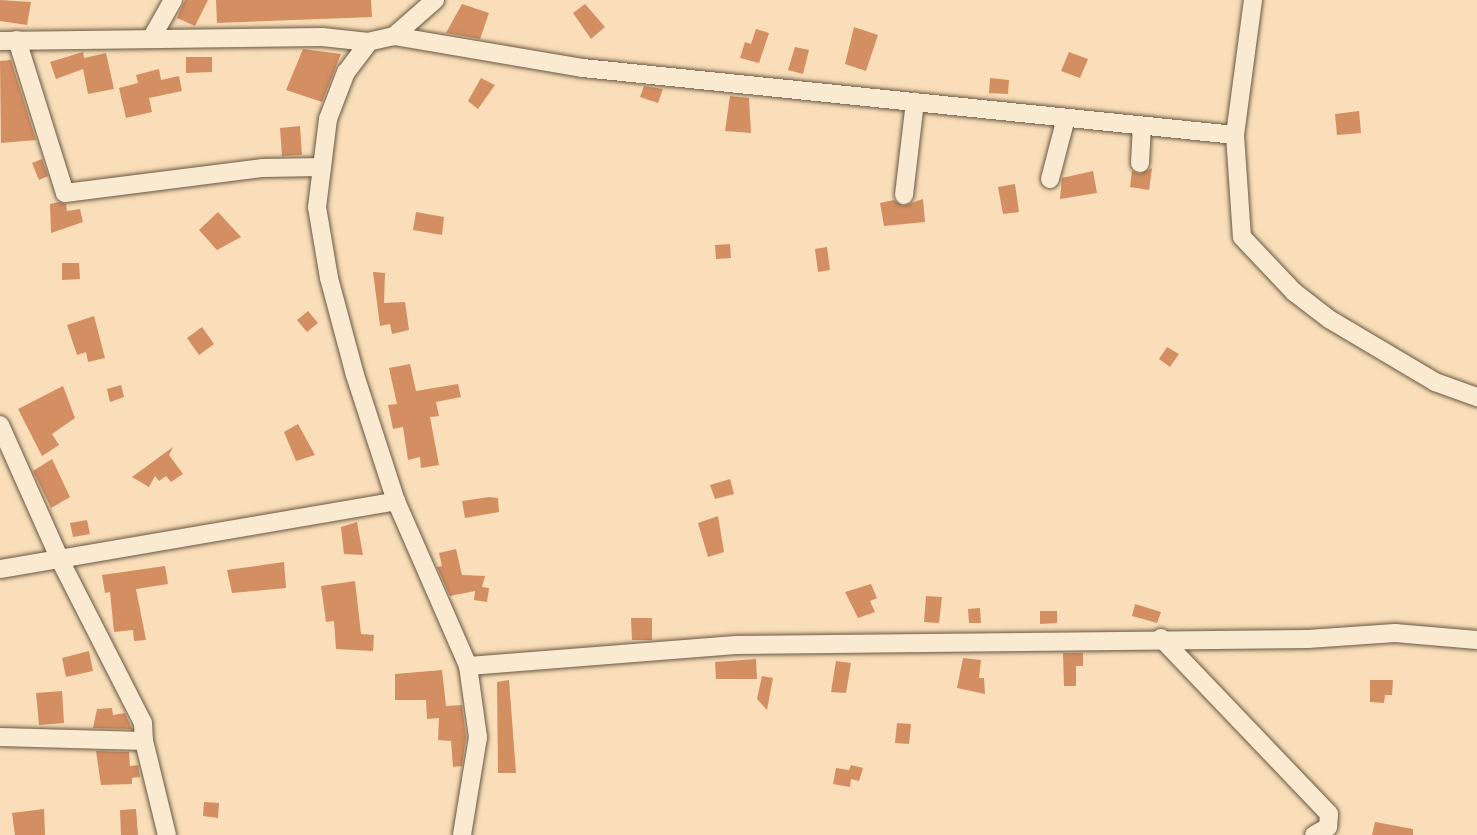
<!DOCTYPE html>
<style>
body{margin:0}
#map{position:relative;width:1477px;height:835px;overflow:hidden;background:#f9deb9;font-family:"Old Standard TT",serif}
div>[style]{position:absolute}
.building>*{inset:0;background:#d38e62}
.roads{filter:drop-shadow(0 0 2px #685842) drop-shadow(0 0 2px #685842)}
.minor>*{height:18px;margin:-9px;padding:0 9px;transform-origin:9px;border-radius:9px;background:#fbead2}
span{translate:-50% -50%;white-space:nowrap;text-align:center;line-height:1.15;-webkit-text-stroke:5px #fbead2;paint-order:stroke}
</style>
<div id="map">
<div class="building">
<i style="clip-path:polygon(0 0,31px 2px,27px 25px,0 21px)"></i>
<i style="clip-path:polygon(185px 0,208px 0,195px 26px,177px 18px)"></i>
<i style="clip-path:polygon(216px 0,371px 0,372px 17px,217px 23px)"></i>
<i style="clip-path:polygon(462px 4px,489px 13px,480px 39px,446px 33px)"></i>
<i style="clip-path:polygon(585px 4px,605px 27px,591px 39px,573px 13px)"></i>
<i style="clip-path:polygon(854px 27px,878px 35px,866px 71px,845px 64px)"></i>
<i style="clip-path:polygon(756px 29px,769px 33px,759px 63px,740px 58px,745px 42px,751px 44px)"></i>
<i style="clip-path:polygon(795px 47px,809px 50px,803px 74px,788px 70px)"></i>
<i style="clip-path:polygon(303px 49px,341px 54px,322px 102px,286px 90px)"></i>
<i style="clip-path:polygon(83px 52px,84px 58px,106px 53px,114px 89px,88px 94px,83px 69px,56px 79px,50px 62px)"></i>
<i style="clip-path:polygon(1069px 52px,1088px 59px,1080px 78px,1061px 71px)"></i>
<i style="clip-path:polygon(186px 57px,212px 57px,212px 72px,186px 73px)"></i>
<i style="clip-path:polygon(11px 60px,36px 140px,1px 143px,0 61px)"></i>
<i style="clip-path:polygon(159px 69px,161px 80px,179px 76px,182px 91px,149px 98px,152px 112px,126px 118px,119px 88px,138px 83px,136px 75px)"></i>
<i style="clip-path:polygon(481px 78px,495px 85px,478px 109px,468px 101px)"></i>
<i style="clip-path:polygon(990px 78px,1009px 80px,1008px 94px,989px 93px)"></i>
<i style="clip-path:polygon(644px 86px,663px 89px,658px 103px,640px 97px)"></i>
<i style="clip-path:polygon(730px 96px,749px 98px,751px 133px,725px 131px)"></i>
<i style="clip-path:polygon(1359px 111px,1361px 133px,1337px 135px,1335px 114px)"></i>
<i style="clip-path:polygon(300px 126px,302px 155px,282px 156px,280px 128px)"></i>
<i style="clip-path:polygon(42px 159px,48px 176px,39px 180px,32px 163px)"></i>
<i style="clip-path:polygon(1152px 168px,1149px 190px,1130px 187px,1132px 171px,1140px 174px)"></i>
<i style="clip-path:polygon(1093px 171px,1097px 193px,1060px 199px,1062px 178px)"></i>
<i style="clip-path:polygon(1015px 184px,1019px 212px,1003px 214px,998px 187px)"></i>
<i style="clip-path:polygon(923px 199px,925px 222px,884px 226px,880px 203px,894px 200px,903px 206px)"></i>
<i style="clip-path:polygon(59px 202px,66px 204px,67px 211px,80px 209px,83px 222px,51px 233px,50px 204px)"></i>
<i style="clip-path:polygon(218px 212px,241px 237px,217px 250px,199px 230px)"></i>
<i style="clip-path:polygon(416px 212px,444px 217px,442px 235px,413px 230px)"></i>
<i style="clip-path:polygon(730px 244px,731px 258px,716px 259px,715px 245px)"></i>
<i style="clip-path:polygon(827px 247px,830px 270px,818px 272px,815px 249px)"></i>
<i style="clip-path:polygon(62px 263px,79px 263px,80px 279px,62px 280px)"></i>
<i style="clip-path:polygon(373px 272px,385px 273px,384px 303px,405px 302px,409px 330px,392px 334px,390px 324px,380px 326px)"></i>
<i style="clip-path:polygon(308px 311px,318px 323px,307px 332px,297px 320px)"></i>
<i style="clip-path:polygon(94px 316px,105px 358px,88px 362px,86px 352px,77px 355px,67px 325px)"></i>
<i style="clip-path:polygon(202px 327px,214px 344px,199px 355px,187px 338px)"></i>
<i style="clip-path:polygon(1167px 347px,1179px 354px,1170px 367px,1159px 359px)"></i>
<i style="clip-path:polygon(410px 364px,416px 391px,458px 384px,461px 397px,436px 402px,439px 416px,430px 417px,439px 465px,421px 468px,420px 457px,408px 460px,403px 427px,393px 429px,388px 405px,397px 404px,389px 368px)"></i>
<i style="clip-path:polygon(121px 385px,124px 397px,110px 402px,107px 389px)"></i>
<i style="clip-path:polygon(63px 386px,75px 418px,52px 434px,59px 445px,42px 456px,18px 409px)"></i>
<i style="clip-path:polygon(298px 424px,315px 455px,296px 461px,284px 432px)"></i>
<i style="clip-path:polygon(173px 447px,169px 455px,183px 474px,171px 482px,166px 476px,159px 481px,155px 476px,149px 487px,132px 477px)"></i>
<i style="clip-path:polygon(52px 459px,70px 497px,51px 508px,33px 471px)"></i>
<i style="clip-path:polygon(730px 479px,734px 494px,715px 499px,710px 485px)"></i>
<i style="clip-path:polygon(489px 497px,498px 498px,499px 512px,465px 518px,462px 501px)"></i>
<i style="clip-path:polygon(718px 516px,724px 552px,708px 557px,698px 523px)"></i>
<i style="clip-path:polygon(87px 520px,90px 534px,73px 537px,70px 523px)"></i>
<i style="clip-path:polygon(357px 522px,363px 555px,344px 554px,341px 527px)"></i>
<i style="clip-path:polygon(456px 549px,462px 575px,485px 576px,482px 587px,489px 588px,487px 602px,474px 600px,475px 591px,450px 596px,437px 567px,442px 566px,439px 553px)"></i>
<i style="clip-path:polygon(284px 562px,286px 588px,232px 593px,227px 570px)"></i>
<i style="clip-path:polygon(165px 566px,168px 584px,136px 589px,146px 640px,134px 641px,133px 630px,114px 632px,110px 592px,105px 593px,102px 575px)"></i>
<i style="clip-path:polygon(355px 581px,361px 634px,374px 635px,373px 651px,336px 649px,334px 621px,326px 622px,321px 586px)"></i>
<i style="clip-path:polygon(871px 584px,877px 598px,870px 601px,875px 612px,858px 618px,845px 592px)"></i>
<i style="clip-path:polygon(926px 596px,942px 597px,939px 623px,924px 622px)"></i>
<i style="clip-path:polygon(1135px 604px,1161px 612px,1157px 623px,1132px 616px)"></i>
<i style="clip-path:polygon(980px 608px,981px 623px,969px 623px,968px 609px)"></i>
<i style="clip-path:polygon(1040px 611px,1057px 611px,1057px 623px,1040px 624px)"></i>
<i style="clip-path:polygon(631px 618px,652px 618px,652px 640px,632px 640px)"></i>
<i style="clip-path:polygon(89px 651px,93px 671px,66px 677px,62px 658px)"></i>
<i style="clip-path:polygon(1063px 653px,1083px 653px,1083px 666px,1076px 666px,1076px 686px,1064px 686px)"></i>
<i style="clip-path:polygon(963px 658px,981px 660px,979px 678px,984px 678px,985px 694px,957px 688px)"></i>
<i style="clip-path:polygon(756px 659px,757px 679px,716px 679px,715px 662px)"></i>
<i style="clip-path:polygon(836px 661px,851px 663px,846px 693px,831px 692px)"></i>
<i style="clip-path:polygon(442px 670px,446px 706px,462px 705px,466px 737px,462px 766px,453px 767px,451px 741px,438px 740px,439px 718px,427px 719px,426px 700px,395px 700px,395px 674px)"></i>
<i style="clip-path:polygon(762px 676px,773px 678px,767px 710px,757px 699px)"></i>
<i style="clip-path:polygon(509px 680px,516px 773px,498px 773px,497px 682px)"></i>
<i style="clip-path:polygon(1370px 680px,1393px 680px,1392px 695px,1385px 695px,1384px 703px,1370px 702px)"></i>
<i style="clip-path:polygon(62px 691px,64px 723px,39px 725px,36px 693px)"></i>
<i style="clip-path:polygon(112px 708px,113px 715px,125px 713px,132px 729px,93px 728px,97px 709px)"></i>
<i style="clip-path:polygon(897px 723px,911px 724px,909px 744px,895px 743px)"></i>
<i style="clip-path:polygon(96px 751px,129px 752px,130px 766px,138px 765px,140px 777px,132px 778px,132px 784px,101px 785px)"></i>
<i style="clip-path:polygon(851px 765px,863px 768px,859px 781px,851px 779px,850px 787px,833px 784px,836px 768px,849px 770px)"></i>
<i style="clip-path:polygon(204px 802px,219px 803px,218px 818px,203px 816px)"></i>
<i style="clip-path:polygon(44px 809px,45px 835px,15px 835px,12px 813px)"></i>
<i style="clip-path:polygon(136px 809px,138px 835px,121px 835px,120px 810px)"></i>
<i style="clip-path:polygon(1375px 822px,1413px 829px,1413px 835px,1372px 835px)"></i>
</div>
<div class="roads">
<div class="minor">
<i style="left:435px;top:0;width:55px;rotate:138.7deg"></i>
<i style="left:394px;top:36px;width:26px;rotate:167deg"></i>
<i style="left:369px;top:42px;width:38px;rotate:127deg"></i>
<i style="left:346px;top:72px;width:50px;rotate:111deg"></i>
<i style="left:328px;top:119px;width:89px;rotate:97.1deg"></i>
<i style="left:317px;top:207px;width:72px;rotate:80.4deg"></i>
<i style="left:329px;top:278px;width:100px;rotate:75deg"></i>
<i style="left:355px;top:375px;width:133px;rotate:72deg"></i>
<i style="left:396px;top:501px;width:180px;rotate:66.4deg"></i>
<i style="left:468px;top:666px;width:72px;rotate:82deg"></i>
<i style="left:478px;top:737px;width:99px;rotate:99.3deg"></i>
<i style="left:1253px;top:0;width:136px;rotate:97.6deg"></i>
<i style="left:1235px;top:135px;width:102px;rotate:86.1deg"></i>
<i style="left:1242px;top:237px;width:76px;rotate:46.6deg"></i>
<i style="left:1294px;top:292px;width:44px;rotate:37.6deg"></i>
<i style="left:1329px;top:319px;width:123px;rotate:30.7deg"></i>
<i style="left:1435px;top:382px;width:45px;rotate:19.7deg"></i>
<i style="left:394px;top:36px;width:192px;rotate:9.6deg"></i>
<i style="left:583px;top:68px;width:655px;rotate:5.87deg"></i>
<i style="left:152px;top:37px;width:43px;rotate:-60.4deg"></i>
<i style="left:17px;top:40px;width:160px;rotate:72.6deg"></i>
<i style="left:65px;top:193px;width:200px;rotate:-7.2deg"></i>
<i style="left:263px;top:168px;width:59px;rotate:-1deg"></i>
<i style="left:0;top:41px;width:322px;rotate:-0.7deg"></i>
<i style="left:322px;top:37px;width:47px;rotate:6.1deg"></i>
<i style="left:1140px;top:163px;width:37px;rotate:-87deg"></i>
<i style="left:1050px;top:179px;width:63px;rotate:-75.3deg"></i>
<i style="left:904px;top:195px;width:94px;rotate:-83.3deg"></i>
<i style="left:0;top:425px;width:148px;rotate:66deg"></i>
<i style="left:60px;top:560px;width:183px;rotate:63deg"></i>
<i style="left:143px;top:723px;width:18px;rotate:87deg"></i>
<i style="left:144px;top:741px;width:144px;rotate:-178.4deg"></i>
<i style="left:0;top:569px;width:402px;rotate:-9.7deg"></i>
<i style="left:1161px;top:638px;width:243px;rotate:46.3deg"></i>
<i style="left:1329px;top:814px;width:13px;rotate:94deg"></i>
<i style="left:1328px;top:827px;width:16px;rotate:150deg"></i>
<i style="left:468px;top:666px;width:269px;rotate:-4.5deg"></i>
<i style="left:736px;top:645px;width:572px;rotate:-0.6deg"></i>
<i style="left:1308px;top:639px;width:87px;rotate:-3.9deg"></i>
<i style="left:1395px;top:633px;width:82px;rotate:4.9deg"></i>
<i style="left:144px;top:741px;width:97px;rotate:76.3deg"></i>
</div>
</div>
</div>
